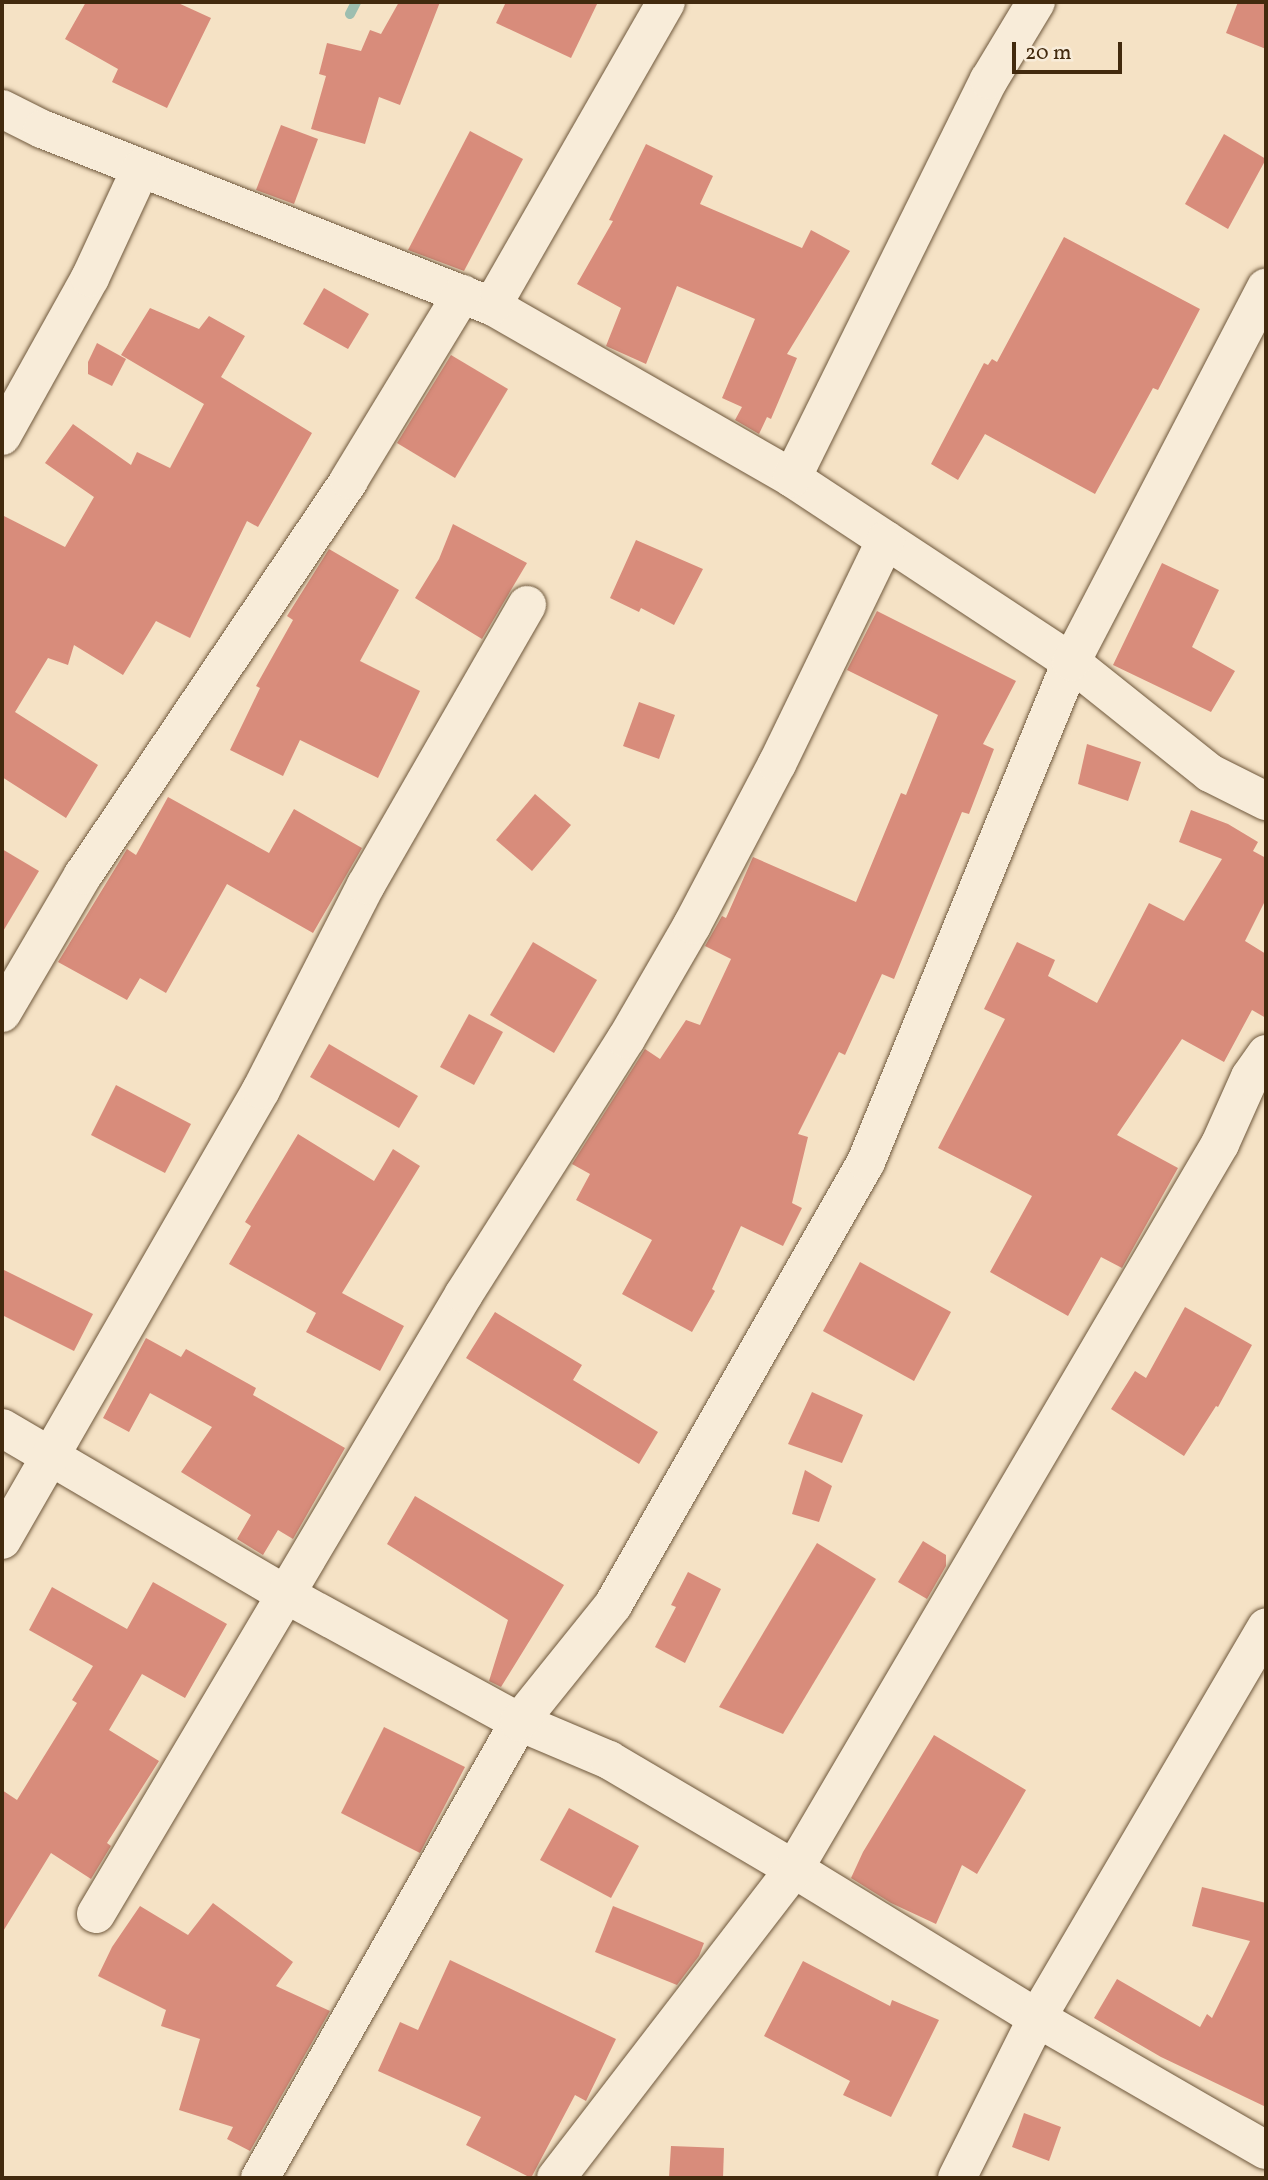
<!DOCTYPE html>
<style>
body{margin:0}
#map{position:relative;width:1268px;height:2180px;overflow:hidden;background:#f5e2c5;font-family:Vollkorn,serif}
div>[style]{position:absolute}
.stream>*{height:10px;margin:-5px;padding:0 5px;transform-origin:5px;border-radius:5px;background:#9dbeb0}
.building>*{inset:0;background:#d88c7b}
.roads{filter:drop-shadow(0 0 2px #6f583c) drop-shadow(0 0 2px #6f583c)}
.minor>*{height:38px;margin:-19px;padding:0 19px;transform-origin:19px;border-radius:19px;background:#f8ecd9}
span{translate:-50% -50%;white-space:nowrap;text-align:center;line-height:1.15;-webkit-text-stroke:5px #f8ecd9;paint-order:stroke}
.frame{position:absolute;inset:0;border:4px solid #422a0e;pointer-events:none}
.scale{position:absolute;left:1012px;top:42px;width:110px;height:32px;box-sizing:border-box;border:4px solid #422a0e;border-top:0;padding-left:9px;font-size:21px;line-height:24px;white-space:nowrap;color:#422a0e;-webkit-text-stroke:5px #f8ecd9;paint-order:stroke}
</style>
<div id="map">
<div class="stream">
<i style="left:350px;top:14px;width:13px;rotate:-63deg"></i>
</div>
<div class="building">
<i style="clip-path:polygon(86px 2px,176px 2px,211px 18px,167px 108px,112px 82px,118px 69px,65px 39px)"></i>
<i style="clip-path:polygon(399px 2px,440px 2px,400px 105px,379px 97px,365px 144px,311px 129px,326px 76px,319px 74px,327px 43px,361px 51px,370px 30px,381px 34px)"></i>
<i style="clip-path:polygon(506px 2px,598px 2px,571px 58px,496px 23px)"></i>
<i style="clip-path:polygon(1238px 2px,1266px 2px,1266px 49px,1226px 33px)"></i>
<i style="clip-path:polygon(281px 125px,318px 139px,294px 204px,256px 190px)"></i>
<i style="clip-path:polygon(470px 131px,523px 159px,464px 271px,408px 250px)"></i>
<i style="clip-path:polygon(1224px 134px,1266px 159px,1228px 229px,1185px 204px)"></i>
<i style="clip-path:polygon(646px 144px,713px 176px,700px 204px,802px 248px,811px 230px,850px 251px,787px 354px,797px 358px,771px 419px,767px 417px,759px 434px,735px 420px,742px 407px,722px 398px,755px 319px,677px 286px,646px 364px,606px 346px,621px 308px,577px 284px,613px 221px,609px 220px)"></i>
<i style="clip-path:polygon(1064px 237px,1200px 309px,1158px 390px,1153px 388px,1095px 494px,985px 434px,958px 480px,931px 464px,984px 363px,988px 365px,992px 359px,997px 362px)"></i>
<i style="clip-path:polygon(324px 288px,369px 314px,348px 349px,303px 324px)"></i>
<i style="clip-path:polygon(150px 308px,199px 329px,209px 316px,245px 336px,221px 377px,312px 433px,258px 527px,247px 521px,190px 638px,156px 621px,123px 675px,74px 645px,68px 665px,48px 658px,15px 712px,98px 765px,66px 818px,2px 777px,2px 515px,65px 547px,94px 497px,45px 463px,73px 424px,131px 465px,137px 452px,170px 468px,204px 404px,121px 355px)"></i>
<i style="clip-path:polygon(97px 343px,126px 359px,112px 386px,88px 374px,88px 362px)"></i>
<i style="clip-path:polygon(451px 355px,508px 389px,455px 478px,397px 443px)"></i>
<i style="clip-path:polygon(453px 524px,527px 563px,482px 639px,415px 598px,439px 559px)"></i>
<i style="clip-path:polygon(636px 540px,703px 569px,674px 625px,641px 608px,639px 612px,610px 598px)"></i>
<i style="clip-path:polygon(329px 549px,399px 590px,360px 661px,420px 691px,378px 778px,300px 740px,283px 776px,230px 750px,260px 688px,256px 686px,293px 620px,287px 616px)"></i>
<i style="clip-path:polygon(1162px 563px,1219px 590px,1192px 647px,1235px 671px,1211px 712px,1113px 665px)"></i>
<i style="clip-path:polygon(877px 611px,1016px 681px,983px 744px,994px 749px,969px 814px,962px 812px,894px 979px,882px 974px,845px 1055px,839px 1052px,798px 1134px,808px 1137px,792px 1203px,802px 1208px,783px 1246px,741px 1226px,712px 1289px,715px 1291px,692px 1332px,622px 1294px,652px 1240px,576px 1200px,590px 1174px,572px 1164px,645px 1049px,660px 1059px,686px 1020px,700px 1025px,731px 959px,705px 946px,722px 916px,726px 918px,753px 857px,856px 902px,901px 793px,906px 795px,938px 715px,847px 670px)"></i>
<i style="clip-path:polygon(639px 702px,675px 715px,659px 759px,623px 746px)"></i>
<i style="clip-path:polygon(1087px 744px,1141px 762px,1128px 801px,1078px 784px)"></i>
<i style="clip-path:polygon(535px 794px,571px 825px,532px 871px,496px 840px)"></i>
<i style="clip-path:polygon(168px 797px,269px 853px,294px 809px,362px 848px,313px 933px,227px 884px,166px 993px,140px 978px,127px 1000px,58px 962px,127px 849px,136px 855px)"></i>
<i style="clip-path:polygon(1191px 810px,1228px 824px,1258px 842px,1253px 851px,1266px 858px,1266px 899px,1245px 941px,1266px 954px,1266px 1018px,1252px 1010px,1224px 1062px,1182px 1039px,1117px 1135px,1178px 1168px,1122px 1268px,1101px 1257px,1068px 1316px,990px 1272px,1032px 1196px,938px 1148px,1005px 1019px,984px 1009px,1017px 942px,1055px 960px,1048px 976px,1097px 1003px,1149px 903px,1184px 921px,1222px 859px,1179px 842px)"></i>
<i style="clip-path:polygon(2px 849px,39px 871px,2px 933px)"></i>
<i style="clip-path:polygon(533px 942px,597px 980px,554px 1053px,490px 1015px)"></i>
<i style="clip-path:polygon(469px 1014px,503px 1032px,474px 1085px,440px 1067px)"></i>
<i style="clip-path:polygon(329px 1044px,418px 1096px,399px 1128px,310px 1077px)"></i>
<i style="clip-path:polygon(116px 1085px,191px 1124px,165px 1173px,91px 1135px)"></i>
<i style="clip-path:polygon(298px 1134px,374px 1181px,393px 1149px,420px 1166px,342px 1293px,404px 1326px,380px 1371px,306px 1332px,316px 1313px,229px 1264px,251px 1226px,245px 1222px)"></i>
<i style="clip-path:polygon(860px 1262px,951px 1312px,914px 1381px,823px 1331px)"></i>
<i style="clip-path:polygon(2px 1269px,93px 1314px,74px 1351px,2px 1315px)"></i>
<i style="clip-path:polygon(1185px 1307px,1252px 1345px,1218px 1407px,1216px 1406px,1184px 1456px,1111px 1409px,1135px 1371px,1146px 1378px)"></i>
<i style="clip-path:polygon(495px 1312px,582px 1365px,573px 1380px,658px 1432px,639px 1464px,466px 1358px)"></i>
<i style="clip-path:polygon(146px 1338px,181px 1357px,186px 1349px,256px 1388px,253px 1395px,345px 1448px,293px 1539px,278px 1530px,263px 1555px,237px 1539px,251px 1515px,181px 1472px,212px 1427px,150px 1393px,129px 1432px,103px 1418px)"></i>
<i style="clip-path:polygon(812px 1392px,863px 1415px,842px 1463px,788px 1444px)"></i>
<i style="clip-path:polygon(805px 1470px,832px 1486px,819px 1522px,792px 1514px)"></i>
<i style="clip-path:polygon(415px 1496px,564px 1585px,501px 1687px,489px 1681px,508px 1620px,387px 1544px)"></i>
<i style="clip-path:polygon(923px 1541px,946px 1555px,946px 1566px,927px 1599px,898px 1582px)"></i>
<i style="clip-path:polygon(817px 1543px,876px 1579px,783px 1734px,719px 1707px)"></i>
<i style="clip-path:polygon(688px 1572px,721px 1589px,685px 1663px,655px 1647px,676px 1607px,671px 1605px)"></i>
<i style="clip-path:polygon(153px 1582px,227px 1624px,185px 1698px,142px 1674px,109px 1730px,159px 1761px,107px 1843px,111px 1846px,91px 1879px,51px 1853px,2px 1933px,2px 1790px,17px 1800px,77px 1703px,72px 1700px,93px 1666px,29px 1630px,52px 1587px,127px 1629px)"></i>
<i style="clip-path:polygon(384px 1727px,465px 1767px,420px 1853px,341px 1813px)"></i>
<i style="clip-path:polygon(934px 1735px,1026px 1790px,977px 1874px,962px 1865px,936px 1924px,891px 1903px,851px 1878px,863px 1852px)"></i>
<i style="clip-path:polygon(569px 1808px,639px 1846px,611px 1898px,540px 1860px)"></i>
<i style="clip-path:polygon(1202px 1887px,1266px 1903px,1266px 2107px,1161px 2057px,1094px 2018px,1117px 1979px,1200px 2027px,1207px 2014px,1212px 2018px,1250px 1941px,1192px 1926px)"></i>
<i style="clip-path:polygon(213px 1903px,293px 1962px,276px 1986px,330px 2011px,250px 2151px,227px 2139px,233px 2127px,179px 2110px,200px 2039px,161px 2026px,166px 2010px,98px 1976px,112px 1947px,140px 1906px,188px 1935px)"></i>
<i style="clip-path:polygon(613px 1906px,704px 1943px,699px 1956px,677px 1985px,595px 1952px)"></i>
<i style="clip-path:polygon(450px 1960px,616px 2039px,586px 2101px,575px 2095px,531px 2178px,466px 2145px,481px 2117px,378px 2071px,400px 2022px,418px 2030px)"></i>
<i style="clip-path:polygon(803px 1961px,890px 2006px,892px 2000px,939px 2020px,891px 2117px,843px 2095px,850px 2081px,764px 2036px)"></i>
<i style="clip-path:polygon(1024px 2113px,1061px 2127px,1049px 2161px,1012px 2147px)"></i>
<i style="clip-path:polygon(671px 2146px,724px 2148px,723px 2178px,669px 2178px)"></i>
</div>
<div class="roads">
<div class="minor">
<i style="left:2px;top:109px;width:45px;rotate:26.6deg"></i>
<i style="left:42px;top:129px;width:484px;rotate:21.5deg"></i>
<i style="left:492px;top:306px;width:346px;rotate:29.8deg"></i>
<i style="left:792px;top:478px;width:334px;rotate:33.4deg"></i>
<i style="left:1071px;top:662px;width:178px;rotate:38.6deg"></i>
<i style="left:1210px;top:773px;width:63px;rotate:26.6deg"></i>
<i style="left:492px;top:306px;width:350px;rotate:-60.2deg"></i>
<i style="left:2px;top:436px;width:181px;rotate:-60.9deg"></i>
<i style="left:90px;top:278px;width:121px;rotate:-65.1deg"></i>
<i style="left:792px;top:478px;width:444px;rotate:-63.7deg"></i>
<i style="left:989px;top:80px;width:91px;rotate:-58.9deg"></i>
<i style="left:2px;top:1013px;width:160px;rotate:-59.6deg"></i>
<i style="left:83px;top:875px;width:476px;rotate:-56deg"></i>
<i style="left:349px;top:480px;width:218px;rotate:-58.7deg"></i>
<i style="left:2px;top:1428px;width:330px;rotate:30.4deg"></i>
<i style="left:287px;top:1595px;width:264px;rotate:28.7deg"></i>
<i style="left:519px;top:1722px;width:98px;rotate:22.9deg"></i>
<i style="left:609px;top:1760px;width:215px;rotate:30.5deg"></i>
<i style="left:794px;top:1869px;width:285px;rotate:31.5deg"></i>
<i style="left:1037px;top:2018px;width:264px;rotate:30deg"></i>
<i style="left:2px;top:1540px;width:519px;rotate:-60.08deg"></i>
<i style="left:261px;top:1090px;width:230px;rotate:-62.9deg"></i>
<i style="left:366px;top:885px;width:323px;rotate:-60.1deg"></i>
<i style="left:96px;top:1914px;width:721px;rotate:-59.31deg"></i>
<i style="left:464px;top:1294px;width:302px;rotate:-57.6deg"></i>
<i style="left:626px;top:1039px;width:132px;rotate:-59.9deg"></i>
<i style="left:692px;top:925px;width:182px;rotate:-62.2deg"></i>
<i style="left:777px;top:764px;width:249px;rotate:-64.1deg"></i>
<i style="left:260px;top:2178px;width:524px;rotate:-60.4deg"></i>
<i style="left:519px;top:1722px;width:150px;rotate:-51.2deg"></i>
<i style="left:613px;top:1605px;width:510px;rotate:-60.27deg"></i>
<i style="left:866px;top:1162px;width:540px;rotate:-67.71deg"></i>
<i style="left:1071px;top:662px;width:422px;rotate:-62.5deg"></i>
<i style="left:556px;top:2178px;width:390px;rotate:-52.4deg"></i>
<i style="left:794px;top:1869px;width:841px;rotate:-59.56deg"></i>
<i style="left:1220px;top:1144px;width:73px;rotate:-65.9deg"></i>
<i style="left:1250px;top:1077px;width:28px;rotate:-55deg"></i>
<i style="left:957px;top:2178px;width:179px;rotate:-63.4deg"></i>
<i style="left:1037px;top:2018px;width:453px;rotate:-59.6deg"></i>
</div>
</div>
<div class="frame"></div>
<div class="scale">20 m</div>
</div>
